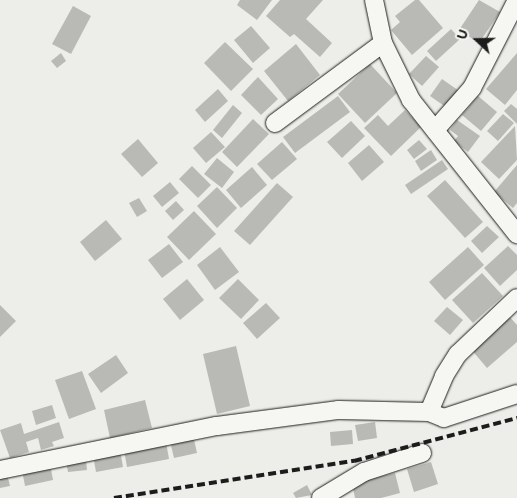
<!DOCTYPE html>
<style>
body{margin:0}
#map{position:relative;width:517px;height:498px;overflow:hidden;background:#edede9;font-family:Itim,sans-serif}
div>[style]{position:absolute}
.building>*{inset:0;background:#b9b9b6}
.roads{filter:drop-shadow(0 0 1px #1c1c1c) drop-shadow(0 0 1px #1c1c1c)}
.minor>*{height:18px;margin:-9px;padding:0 9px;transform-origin:9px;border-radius:9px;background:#f6f6f2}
.rail>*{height:4px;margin-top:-2px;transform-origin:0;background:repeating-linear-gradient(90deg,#1c1c1c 0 8px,transparent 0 12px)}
span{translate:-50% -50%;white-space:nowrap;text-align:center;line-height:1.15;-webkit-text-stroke:4.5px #f6f6f2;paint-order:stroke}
.north{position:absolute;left:452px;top:15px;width:50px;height:50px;-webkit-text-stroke:4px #f6f6f2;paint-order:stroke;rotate:291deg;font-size:14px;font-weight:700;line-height:20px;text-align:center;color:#1c1c1c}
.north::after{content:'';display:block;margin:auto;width:18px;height:22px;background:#1c1c1c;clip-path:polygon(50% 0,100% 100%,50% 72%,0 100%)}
</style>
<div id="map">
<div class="building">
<i style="clip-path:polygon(240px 0,272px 0,257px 20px,237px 5px)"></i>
<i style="clip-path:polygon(280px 0,323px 0,306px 19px,332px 43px,320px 57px,294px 34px,290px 37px,266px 16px)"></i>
<i style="clip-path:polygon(415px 0,419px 0,443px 28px,412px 55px,391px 30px,400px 22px,395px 16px)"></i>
<i style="clip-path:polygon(479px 0,500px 12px,479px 43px,459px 30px)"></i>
<i style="clip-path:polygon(73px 6px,91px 16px,71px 54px,52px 44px)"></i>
<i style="clip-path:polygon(251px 26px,270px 48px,253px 63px,234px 40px)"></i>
<i style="clip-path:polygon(451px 29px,460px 39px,436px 61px,427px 51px)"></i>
<i style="clip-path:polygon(225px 42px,253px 69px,231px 91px,204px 63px)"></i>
<i style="clip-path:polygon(296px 44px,320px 75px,288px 101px,264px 71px)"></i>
<i style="clip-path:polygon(61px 53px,66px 61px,57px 68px,51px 61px)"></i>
<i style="clip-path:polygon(517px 53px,517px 90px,505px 105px,486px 89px)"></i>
<i style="clip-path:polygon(426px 56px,439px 67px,422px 86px,409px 74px)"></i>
<i style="clip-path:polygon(370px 64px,397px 93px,365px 123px,338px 94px)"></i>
<i style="clip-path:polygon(258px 77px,278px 99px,261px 115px,241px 95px)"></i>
<i style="clip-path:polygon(442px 79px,462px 93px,450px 110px,430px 96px)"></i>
<i style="clip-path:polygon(218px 89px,228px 101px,205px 122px,195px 110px)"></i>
<i style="clip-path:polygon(338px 96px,350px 112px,295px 153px,283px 137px)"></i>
<i style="clip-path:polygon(478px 96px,497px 112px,481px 131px,462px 115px)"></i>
<i style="clip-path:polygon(511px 104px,517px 109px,517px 124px,504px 111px)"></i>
<i style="clip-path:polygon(233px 105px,242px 113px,222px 138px,213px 130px)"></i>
<i style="clip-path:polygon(405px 110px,421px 127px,391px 156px,364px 128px,378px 115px,388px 126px)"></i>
<i style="clip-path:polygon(503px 114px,514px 123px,498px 141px,487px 131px)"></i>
<i style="clip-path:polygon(253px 119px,269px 134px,237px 167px,222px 152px)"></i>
<i style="clip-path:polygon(457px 120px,480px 136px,468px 152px,454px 141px,458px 136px,450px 130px)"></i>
<i style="clip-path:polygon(351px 121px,365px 136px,342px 158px,327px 142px)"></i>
<i style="clip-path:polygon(515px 126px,517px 160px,499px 179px,481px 162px)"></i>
<i style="clip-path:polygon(211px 132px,225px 147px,206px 163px,193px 148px)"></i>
<i style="clip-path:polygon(138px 139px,158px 163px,142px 177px,121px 154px)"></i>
<i style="clip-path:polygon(419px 140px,427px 149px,414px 159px,407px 150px)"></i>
<i style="clip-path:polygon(282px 142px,297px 159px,272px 180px,257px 164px)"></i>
<i style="clip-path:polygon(369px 145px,384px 162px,362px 181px,348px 163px)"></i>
<i style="clip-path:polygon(431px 150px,437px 160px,421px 171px,415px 161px)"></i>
<i style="clip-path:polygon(217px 158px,234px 172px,222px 188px,204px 174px)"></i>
<i style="clip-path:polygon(442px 160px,448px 169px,411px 194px,405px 185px)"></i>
<i style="clip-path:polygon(517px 165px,517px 203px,513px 208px,494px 192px)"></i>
<i style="clip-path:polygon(192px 166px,211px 185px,198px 198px,179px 179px)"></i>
<i style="clip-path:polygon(252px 167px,267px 185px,241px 208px,226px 190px)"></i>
<i style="clip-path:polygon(445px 180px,483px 222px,465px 238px,427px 196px)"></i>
<i style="clip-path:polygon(170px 182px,179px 193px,162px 207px,153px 196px)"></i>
<i style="clip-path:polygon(277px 183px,293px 197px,250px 245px,234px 231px)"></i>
<i style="clip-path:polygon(217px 187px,237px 208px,217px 228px,197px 206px)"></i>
<i style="clip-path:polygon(139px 198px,147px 211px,137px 217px,129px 203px)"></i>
<i style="clip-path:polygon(176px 201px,184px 210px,173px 220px,165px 211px)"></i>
<i style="clip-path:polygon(194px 211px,216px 234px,189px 260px,167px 237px)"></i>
<i style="clip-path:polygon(106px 220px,122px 239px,95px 261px,80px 242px)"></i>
<i style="clip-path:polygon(487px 226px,499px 237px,482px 253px,471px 241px)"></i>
<i style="clip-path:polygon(169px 244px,183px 262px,162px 278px,148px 260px)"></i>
<i style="clip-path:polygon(508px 246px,517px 255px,517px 270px,500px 286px,484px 268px)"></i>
<i style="clip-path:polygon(220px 247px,239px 272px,215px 290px,197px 265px)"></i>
<i style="clip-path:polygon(468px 247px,484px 265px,445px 300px,429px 282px)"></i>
<i style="clip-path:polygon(482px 273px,503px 296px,473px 323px,452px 300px)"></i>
<i style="clip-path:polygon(187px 279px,204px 300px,180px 320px,163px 299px)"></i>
<i style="clip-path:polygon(238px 279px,259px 300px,241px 319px,219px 298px)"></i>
<i style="clip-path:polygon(266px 303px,280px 318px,257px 339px,243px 323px)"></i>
<i style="clip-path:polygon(0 305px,16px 321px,0 337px)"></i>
<i style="clip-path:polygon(447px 307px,463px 320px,450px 335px,434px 321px)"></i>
<i style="clip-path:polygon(508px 315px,517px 325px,517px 342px,487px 368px,470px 348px)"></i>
<i style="clip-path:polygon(236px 346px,250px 406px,217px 414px,203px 354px)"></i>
<i style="clip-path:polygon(116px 355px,128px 373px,101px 393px,88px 374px)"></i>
<i style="clip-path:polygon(82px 371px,96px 409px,69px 419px,55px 380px)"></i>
<i style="clip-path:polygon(145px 400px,152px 428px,110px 438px,104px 410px)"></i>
<i style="clip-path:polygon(52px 405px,56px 418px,36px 425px,32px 411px)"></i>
<i style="clip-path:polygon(59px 422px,64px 438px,52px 442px,54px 446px,41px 450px,38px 438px,26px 442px,29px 452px,10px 458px,0 430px,21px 423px,24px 434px)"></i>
<i style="clip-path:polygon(375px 422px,377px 438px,358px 441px,355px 425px)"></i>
<i style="clip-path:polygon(352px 430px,353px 444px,331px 446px,330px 432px)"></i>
<i style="clip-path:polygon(193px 435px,197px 453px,174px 458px,170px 441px)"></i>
<i style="clip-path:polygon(166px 442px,169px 459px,127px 467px,124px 450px)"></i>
<i style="clip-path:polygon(120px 450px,123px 467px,96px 472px,93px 455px)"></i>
<i style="clip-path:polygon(86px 460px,87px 470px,68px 472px,66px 462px)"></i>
<i style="clip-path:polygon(431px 462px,438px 484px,414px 492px,407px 469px)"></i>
<i style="clip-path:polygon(50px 464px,53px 480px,25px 486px,22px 470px)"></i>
<i style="clip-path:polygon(395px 473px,400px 493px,381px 498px,355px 498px,352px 483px)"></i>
<i style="clip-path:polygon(7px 474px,10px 486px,0 488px,0 475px)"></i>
<i style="clip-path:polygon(307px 485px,312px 495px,296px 498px,293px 493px)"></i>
</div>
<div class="roads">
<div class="minor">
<i style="left:374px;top:0;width:44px;rotate:78.2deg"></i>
<i style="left:383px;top:43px;width:64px;rotate:63.8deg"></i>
<i style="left:411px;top:100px;width:171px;rotate:51.7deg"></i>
<i style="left:275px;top:123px;width:134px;rotate:-36.5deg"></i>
<i style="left:435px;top:130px;width:56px;rotate:-48.6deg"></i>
<i style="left:472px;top:88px;width:99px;rotate:-62.9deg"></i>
<i style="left:429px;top:412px;width:39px;rotate:-67deg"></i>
<i style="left:444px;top:376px;width:26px;rotate:-58deg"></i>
<i style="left:458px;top:354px;width:81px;rotate:-43.5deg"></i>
<i style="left:0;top:470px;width:221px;rotate:-11.5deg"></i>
<i style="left:217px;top:426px;width:123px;rotate:-7.5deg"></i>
<i style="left:339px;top:410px;width:90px;rotate:1.3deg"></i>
<i style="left:429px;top:412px;width:16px;rotate:22deg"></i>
<i style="left:444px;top:418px;width:77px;rotate:-18.2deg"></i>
<i style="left:321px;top:498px;width:50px;rotate:-31.2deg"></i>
<i style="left:364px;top:472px;width:61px;rotate:-18.1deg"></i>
</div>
</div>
<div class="rail">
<i style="left:114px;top:498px;width:243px;rotate:-8.8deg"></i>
<i style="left:354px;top:461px;width:169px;rotate:-14.8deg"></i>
</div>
<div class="north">U</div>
</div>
